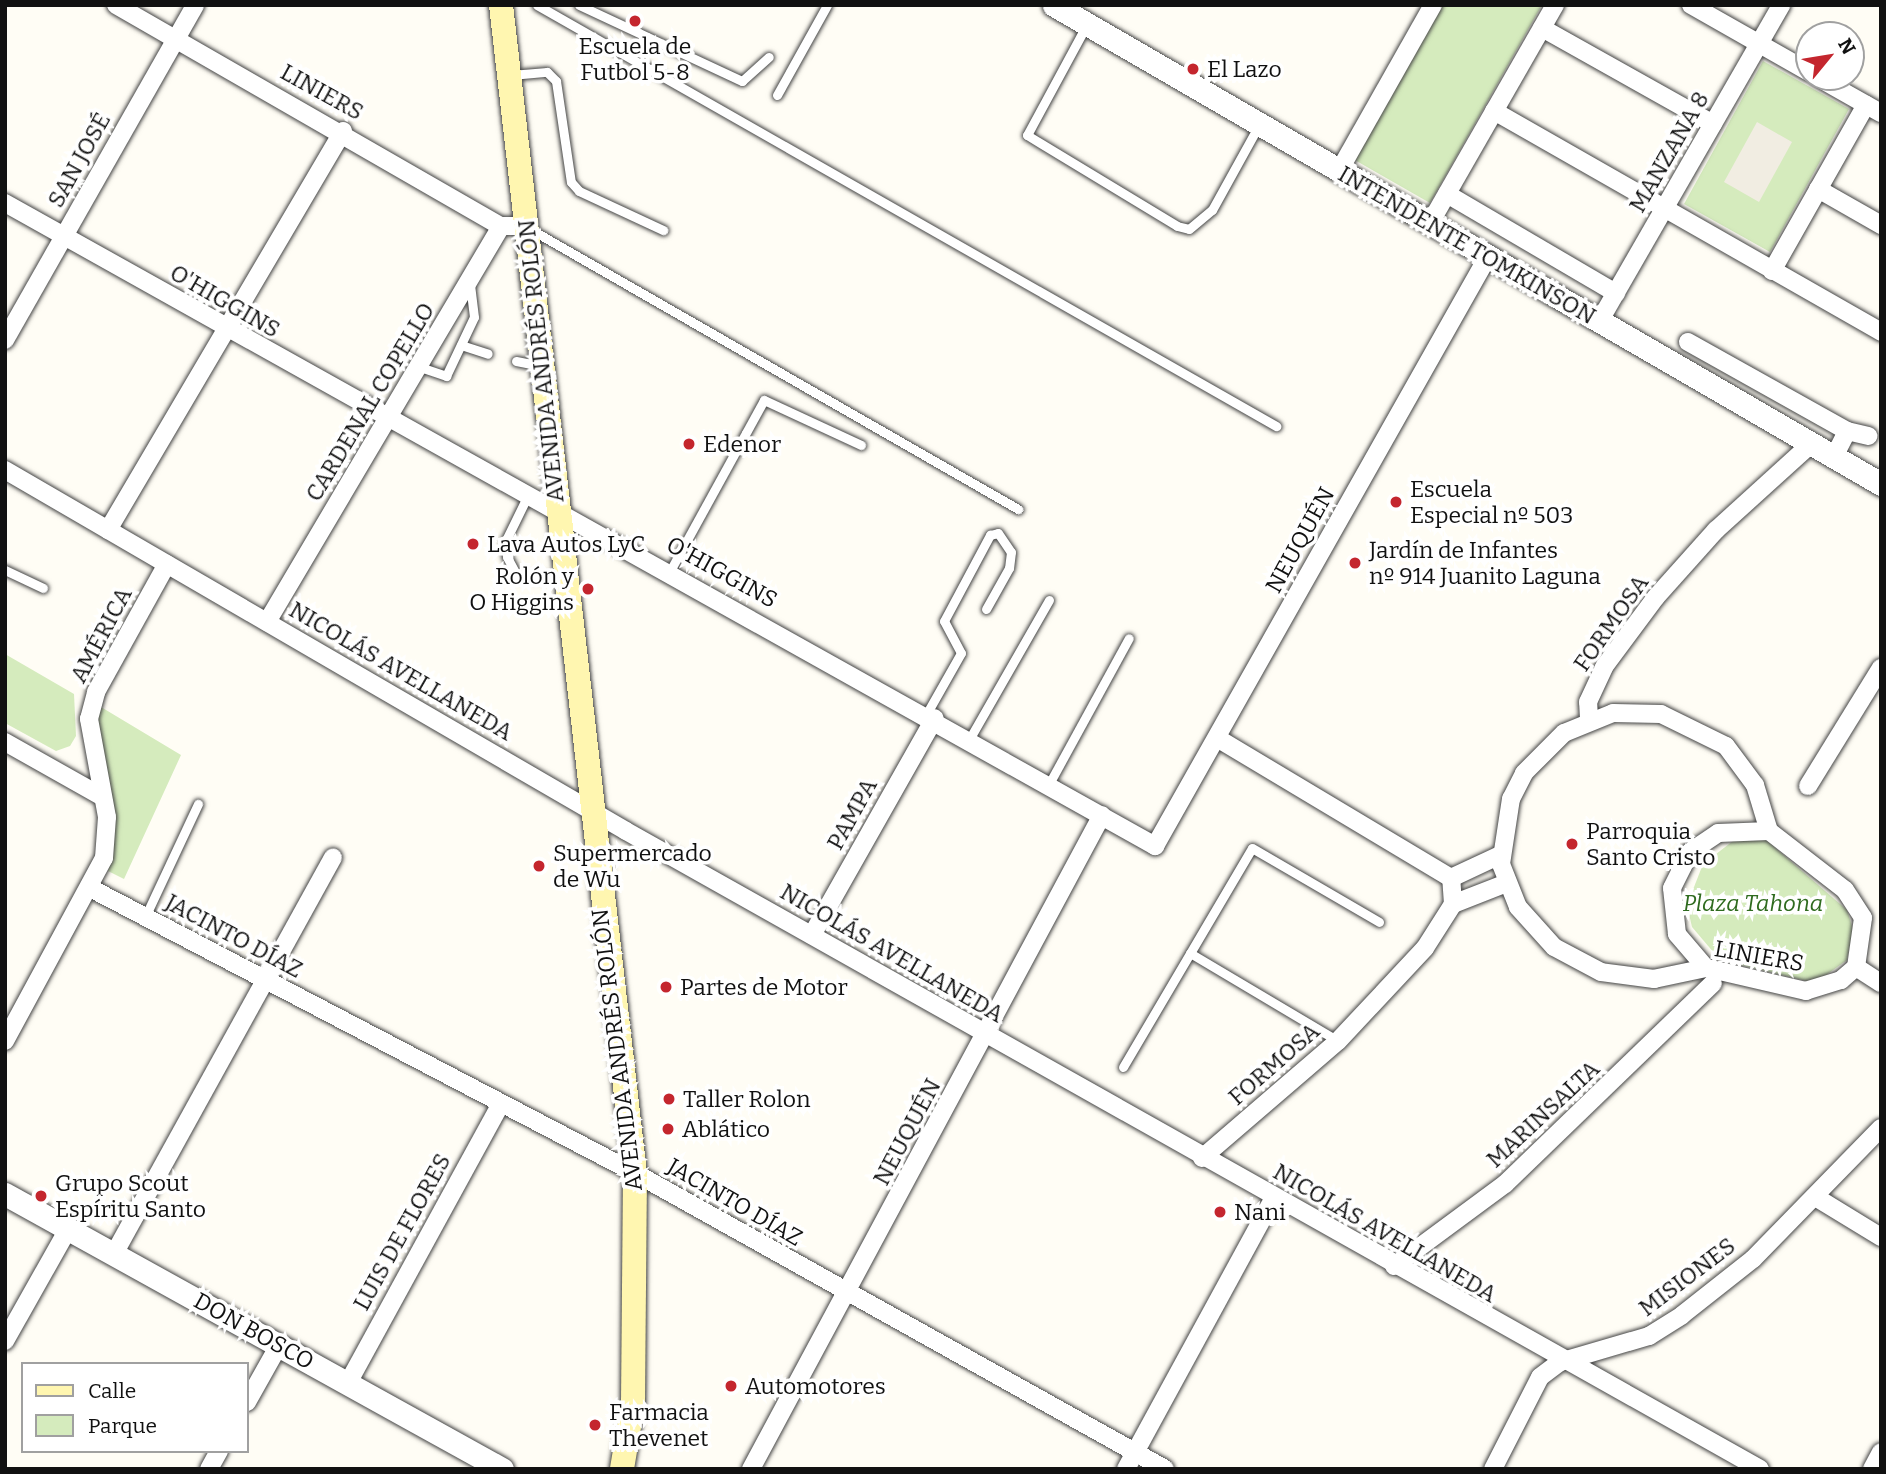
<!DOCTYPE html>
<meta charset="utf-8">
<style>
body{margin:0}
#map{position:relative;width:1886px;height:1474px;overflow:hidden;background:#fffdf5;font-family:Bitter,serif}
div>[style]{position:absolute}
.green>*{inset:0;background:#d5ebbd}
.plaza>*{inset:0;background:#f1ede2}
.roads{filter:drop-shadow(0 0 2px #444) drop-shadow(0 0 2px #444)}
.service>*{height:9px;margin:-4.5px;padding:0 4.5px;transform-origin:4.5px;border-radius:4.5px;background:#fff}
.minor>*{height:18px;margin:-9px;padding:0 9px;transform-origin:9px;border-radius:9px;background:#fff}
.tertiary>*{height:23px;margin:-11.5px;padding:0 11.5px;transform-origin:11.5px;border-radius:11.5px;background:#fff}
.secondary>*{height:24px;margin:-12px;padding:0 12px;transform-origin:12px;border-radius:12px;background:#fff6b0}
.dots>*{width:19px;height:19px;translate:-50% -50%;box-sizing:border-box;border:4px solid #fff;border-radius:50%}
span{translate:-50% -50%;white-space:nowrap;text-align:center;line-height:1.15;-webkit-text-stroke:7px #fff;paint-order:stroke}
.poi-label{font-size:23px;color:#111}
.left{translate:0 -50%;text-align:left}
.right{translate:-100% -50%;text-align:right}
.street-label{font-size:23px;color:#111}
.park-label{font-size:23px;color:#2f6b1f;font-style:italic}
.frame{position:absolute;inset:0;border:7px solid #111;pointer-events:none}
.legend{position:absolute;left:21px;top:1362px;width:228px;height:91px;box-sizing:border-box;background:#fff;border:2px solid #a0a0a0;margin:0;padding:9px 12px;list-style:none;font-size:21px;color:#111}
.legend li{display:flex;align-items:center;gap:14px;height:35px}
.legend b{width:35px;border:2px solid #a0a0a0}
.north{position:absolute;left:1795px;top:21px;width:70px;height:70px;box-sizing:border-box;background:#fff;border:2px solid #a0a0a0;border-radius:50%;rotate:60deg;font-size:19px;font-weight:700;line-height:28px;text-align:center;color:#111}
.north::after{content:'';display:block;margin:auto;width:24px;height:32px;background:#c4262e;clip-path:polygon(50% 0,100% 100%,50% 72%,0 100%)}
</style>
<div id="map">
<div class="green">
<i style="clip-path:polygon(1440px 5px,1542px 5px,1430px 203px,1353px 159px)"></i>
<i style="clip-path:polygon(1763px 61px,1849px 109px,1770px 252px,1684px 204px)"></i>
<i style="clip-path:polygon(5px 654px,74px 694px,76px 736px,70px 746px,56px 751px,5px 723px)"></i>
<i style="clip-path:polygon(101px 707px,181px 755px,124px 879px,108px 871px,113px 850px,96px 715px)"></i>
<i style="clip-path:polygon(1765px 839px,1847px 910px,1853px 929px,1847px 960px,1815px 983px,1720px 960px,1692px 927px,1687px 905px,1703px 864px,1733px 841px)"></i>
</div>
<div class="plaza">
<i style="clip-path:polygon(1757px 122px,1792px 142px,1759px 202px,1724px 182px)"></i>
</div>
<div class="roads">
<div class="service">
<i style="left:537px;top:5px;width:851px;rotate:29.67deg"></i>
<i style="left:579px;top:5px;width:180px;rotate:25deg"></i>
<i style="left:742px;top:81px;width:36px;rotate:-42deg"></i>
<i style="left:1086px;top:26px;width:124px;rotate:118.4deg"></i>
<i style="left:1027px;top:135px;width:175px;rotate:31.2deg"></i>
<i style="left:1177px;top:226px;width:12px;rotate:14deg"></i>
<i style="left:1189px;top:229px;width:30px;rotate:-40deg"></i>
<i style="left:1212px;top:210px;width:97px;rotate:-61.1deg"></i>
<i style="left:511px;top:75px;width:36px;rotate:-5deg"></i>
<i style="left:547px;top:72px;width:13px;rotate:45deg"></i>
<i style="left:556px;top:81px;width:102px;rotate:81.6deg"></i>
<i style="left:571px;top:182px;width:12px;rotate:48deg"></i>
<i style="left:579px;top:191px;width:93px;rotate:24.9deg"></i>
<i style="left:777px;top:95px;width:103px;rotate:-60.9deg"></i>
<i style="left:530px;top:229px;width:563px;rotate:29.85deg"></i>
<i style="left:461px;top:345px;width:28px;rotate:18deg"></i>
<i style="left:516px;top:361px;width:26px;rotate:11deg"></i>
<i style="left:420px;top:367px;width:28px;rotate:19deg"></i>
<i style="left:446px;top:376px;width:65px;rotate:-64.6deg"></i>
<i style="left:474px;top:317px;width:34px;rotate:-97deg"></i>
<i style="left:528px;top:495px;width:52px;rotate:116.1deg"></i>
<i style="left:505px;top:542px;width:15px;rotate:82deg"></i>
<i style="left:507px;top:557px;width:21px;rotate:62deg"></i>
<i style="left:517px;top:576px;width:46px;rotate:2.5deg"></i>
<i style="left:5px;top:570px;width:42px;rotate:25.3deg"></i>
<i style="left:670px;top:571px;width:195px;rotate:-61.2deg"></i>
<i style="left:764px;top:400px;width:107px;rotate:24.9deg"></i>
<i style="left:927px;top:713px;width:69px;rotate:-60.5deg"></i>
<i style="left:961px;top:653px;width:36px;rotate:-118deg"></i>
<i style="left:944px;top:621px;width:98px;rotate:-61.9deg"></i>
<i style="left:990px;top:535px;width:8px;rotate:-14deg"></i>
<i style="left:998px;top:533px;width:23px;rotate:56deg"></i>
<i style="left:1011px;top:552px;width:16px;rotate:97deg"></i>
<i style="left:1009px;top:568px;width:47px;rotate:119.3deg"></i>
<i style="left:970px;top:738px;width:159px;rotate:-60.2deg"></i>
<i style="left:1049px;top:784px;width:166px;rotate:-61.3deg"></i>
<i style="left:145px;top:917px;width:125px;rotate:-64.9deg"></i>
<i style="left:1190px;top:953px;width:172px;rotate:30.7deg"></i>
<i style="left:1123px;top:1067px;width:254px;rotate:-59.5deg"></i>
<i style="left:1252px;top:848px;width:147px;rotate:30.2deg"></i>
</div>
<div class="minor">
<i style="left:116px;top:5px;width:444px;rotate:29.9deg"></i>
<i style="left:1691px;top:5px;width:136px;rotate:29.6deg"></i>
<i style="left:1542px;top:28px;width:196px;rotate:29.3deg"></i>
<i style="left:1817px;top:77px;width:73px;rotate:29.4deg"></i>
<i style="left:1494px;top:111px;width:446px;rotate:29.7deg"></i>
<i style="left:1339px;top:171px;width:191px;rotate:-60.5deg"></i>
<i style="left:1818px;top:189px;width:73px;rotate:29.7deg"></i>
<i style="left:1447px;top:194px;width:196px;rotate:30.4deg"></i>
<i style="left:5px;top:203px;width:1318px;rotate:29.21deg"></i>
<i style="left:1155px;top:846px;width:675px;rotate:-60.55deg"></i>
<i style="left:1429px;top:225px;width:254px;rotate:-60.2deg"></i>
<i style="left:1772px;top:271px;width:191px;rotate:-60.5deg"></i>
<i style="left:1599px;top:322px;width:366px;rotate:-60.1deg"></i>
<i style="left:5px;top:340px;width:385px;rotate:-60.4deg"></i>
<i style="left:1688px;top:342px;width:182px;rotate:29.2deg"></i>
<i style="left:1834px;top:457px;width:29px;rotate:-63deg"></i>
<i style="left:1847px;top:431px;width:22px;rotate:13deg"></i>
<i style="left:5px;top:470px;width:718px;rotate:30.17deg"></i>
<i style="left:626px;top:831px;width:1301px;rotate:29.36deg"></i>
<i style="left:108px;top:530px;width:463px;rotate:-59.5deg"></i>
<i style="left:267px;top:622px;width:460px;rotate:-59.4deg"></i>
<i style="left:501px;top:226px;width:24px"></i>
<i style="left:1589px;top:719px;width:17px;rotate:-93deg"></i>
<i style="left:1588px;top:702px;width:38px;rotate:-65deg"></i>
<i style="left:1604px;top:667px;width:87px;rotate:-53.4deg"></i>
<i style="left:1656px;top:597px;width:90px;rotate:-48.2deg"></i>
<i style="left:1716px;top:530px;width:128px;rotate:-42.2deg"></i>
<i style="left:1217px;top:738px;width:273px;rotate:30.9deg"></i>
<i style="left:5px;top:742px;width:110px;rotate:29.4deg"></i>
<i style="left:1808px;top:786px;width:139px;rotate:-58.3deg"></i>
<i style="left:92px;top:889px;width:613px;rotate:27.61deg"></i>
<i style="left:635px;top:1173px;width:607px;rotate:29.18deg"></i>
<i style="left:1453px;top:904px;width:26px;rotate:-94deg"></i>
<i style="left:1451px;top:878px;width:54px;rotate:-25.1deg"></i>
<i style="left:812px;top:935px;width:249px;rotate:-60.5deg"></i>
<i style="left:1856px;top:967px;width:30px;rotate:33deg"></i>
<i style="left:1706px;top:968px;width:45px;rotate:-130.5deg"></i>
<i style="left:1677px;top:934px;width:46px;rotate:-96.2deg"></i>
<i style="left:1672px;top:888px;width:40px;rotate:-63.4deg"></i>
<i style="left:1690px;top:852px;width:34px;rotate:-34deg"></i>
<i style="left:1718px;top:833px;width:51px;rotate:-2.2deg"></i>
<i style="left:1769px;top:831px;width:96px;rotate:37.8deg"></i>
<i style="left:1845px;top:890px;width:33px;rotate:57deg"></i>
<i style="left:1863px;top:918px;width:49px;rotate:98.1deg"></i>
<i style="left:1856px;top:967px;width:20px;rotate:139deg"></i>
<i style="left:1841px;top:980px;width:37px;rotate:163deg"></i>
<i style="left:1806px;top:991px;width:103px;rotate:-167deg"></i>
<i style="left:1706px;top:968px;width:53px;rotate:168.1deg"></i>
<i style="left:1654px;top:979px;width:53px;rotate:-172.5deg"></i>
<i style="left:1601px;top:972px;width:53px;rotate:-152deg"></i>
<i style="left:1554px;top:947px;width:54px;rotate:-132deg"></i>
<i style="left:1518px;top:907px;width:46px;rotate:-111.6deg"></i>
<i style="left:1501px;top:864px;width:66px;rotate:-81.3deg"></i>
<i style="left:1511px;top:799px;width:29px;rotate:-63deg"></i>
<i style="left:1524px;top:773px;width:57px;rotate:-45deg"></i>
<i style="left:1564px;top:733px;width:53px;rotate:-22.2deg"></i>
<i style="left:1613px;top:713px;width:48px;rotate:1.2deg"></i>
<i style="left:1661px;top:714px;width:72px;rotate:26.2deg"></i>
<i style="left:1726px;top:746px;width:49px;rotate:53.4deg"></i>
<i style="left:1755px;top:785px;width:48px;rotate:73.1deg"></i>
<i style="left:5px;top:1041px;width:208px;rotate:-61.6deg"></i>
<i style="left:104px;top:858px;width:41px;rotate:-85.8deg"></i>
<i style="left:107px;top:817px;width:100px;rotate:-100.4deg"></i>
<i style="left:89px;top:719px;width:28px;rotate:-75deg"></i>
<i style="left:96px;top:692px;width:146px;rotate:-61deg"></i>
<i style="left:1202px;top:1158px;width:179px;rotate:-40.7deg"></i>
<i style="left:1338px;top:1041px;width:127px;rotate:-46.9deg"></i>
<i style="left:1425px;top:948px;width:52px;rotate:-57.5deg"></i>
<i style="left:1453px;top:904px;width:58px;rotate:-21.3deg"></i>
<i style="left:1817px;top:1198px;width:75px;rotate:31.4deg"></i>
<i style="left:114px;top:1254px;width:453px;rotate:-61.1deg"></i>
<i style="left:1394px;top:1266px;width:138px;rotate:-36.5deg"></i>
<i style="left:1505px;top:1184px;width:289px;rotate:-44deg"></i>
<i style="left:5px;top:1341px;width:129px;rotate:-60.6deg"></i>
<i style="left:348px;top:1383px;width:317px;rotate:-61.3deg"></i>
<i style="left:247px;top:1402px;width:65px;rotate:-60.7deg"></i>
<i style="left:209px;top:1469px;width:21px;rotate:-61deg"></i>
<i style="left:751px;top:1469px;width:742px;rotate:-61.78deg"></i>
<i style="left:1126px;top:1469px;width:309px;rotate:-61.4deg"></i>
<i style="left:1493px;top:1469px;width:103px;rotate:-62.9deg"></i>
<i style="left:1540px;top:1377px;width:25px;rotate:-37deg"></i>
<i style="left:1560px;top:1362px;width:93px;rotate:-16.3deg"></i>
<i style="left:1649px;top:1336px;width:39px;rotate:-32deg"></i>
<i style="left:1682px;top:1315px;width:90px;rotate:-38.3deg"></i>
<i style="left:1753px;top:1259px;width:183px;rotate:-45.7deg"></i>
<i style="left:1872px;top:1469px;width:19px;rotate:-62deg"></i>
</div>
<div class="tertiary">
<i style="left:1054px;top:5px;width:956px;rotate:30.08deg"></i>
<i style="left:5px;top:1194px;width:568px;rotate:28.96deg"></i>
</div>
<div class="secondary">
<i style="left:501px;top:5px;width:1176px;rotate:83.46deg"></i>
<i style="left:635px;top:1173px;width:230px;rotate:90.5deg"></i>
<i style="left:633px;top:1403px;width:67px;rotate:99.5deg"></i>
</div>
</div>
<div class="dots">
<i style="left:635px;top:21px;background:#c4262e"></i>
<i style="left:1193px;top:69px;background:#c4262e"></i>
<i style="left:689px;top:444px;background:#c4262e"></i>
<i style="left:1396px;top:502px;background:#c4262e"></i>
<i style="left:473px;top:544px;background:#c4262e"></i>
<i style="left:1355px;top:563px;background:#c4262e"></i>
<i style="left:588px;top:589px;background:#c4262e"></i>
<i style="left:1572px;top:844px;background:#c4262e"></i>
<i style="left:539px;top:866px;background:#c4262e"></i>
<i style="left:666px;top:987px;background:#c4262e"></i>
<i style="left:669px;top:1099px;background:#c4262e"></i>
<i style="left:668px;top:1129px;background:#c4262e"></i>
<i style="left:41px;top:1196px;background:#c4262e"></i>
<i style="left:1220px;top:1212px;background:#c4262e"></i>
<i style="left:731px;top:1386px;background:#c4262e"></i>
<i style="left:595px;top:1425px;background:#c4262e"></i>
</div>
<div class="poi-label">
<span style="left:635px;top:59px">Escuela de<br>Futbol 5-8</span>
<span class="left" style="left:1207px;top:69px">El Lazo</span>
<span class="left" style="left:703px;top:444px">Edenor</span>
<span class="left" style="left:1410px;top:502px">Escuela<br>Especial nº 503</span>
<span class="left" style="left:487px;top:544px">Lava Autos LyC</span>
<span class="left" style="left:1369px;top:563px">Jardín de Infantes<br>nº 914 Juanito Laguna</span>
<span class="right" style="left:574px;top:589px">Rolón y<br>O Higgins</span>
<span class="left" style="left:1586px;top:844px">Parroquia<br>Santo Cristo</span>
<span class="left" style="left:553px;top:866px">Supermercado<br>de Wu</span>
<span class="left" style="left:680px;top:987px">Partes de Motor</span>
<span class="left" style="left:683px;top:1099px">Taller Rolon</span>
<span class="left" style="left:682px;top:1129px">Ablático</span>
<span class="left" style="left:55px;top:1196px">Grupo Scout<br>Espíritu Santo</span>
<span class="left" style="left:1234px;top:1212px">Nani</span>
<span class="left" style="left:745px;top:1386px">Automotores</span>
<span class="left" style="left:609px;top:1425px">Farmacia<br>Thevenet</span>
</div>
<div class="street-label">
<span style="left:322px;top:92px;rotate:29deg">LINIERS</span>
<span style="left:1669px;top:152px;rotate:-60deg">MANZANA 8</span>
<span style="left:79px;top:160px;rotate:-61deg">SAN JOSÉ</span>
<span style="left:1467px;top:245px;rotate:30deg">INTENDENTE TOMKINSON</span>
<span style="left:225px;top:301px;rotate:30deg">O'HIGGINS</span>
<span style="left:541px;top:361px;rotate:-96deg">AVENIDA ANDRÉS ROLÓN</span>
<span style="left:370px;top:402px;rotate:-59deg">CARDENAL COPELLO</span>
<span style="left:1300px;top:540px;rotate:-61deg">NEUQUÉN</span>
<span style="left:722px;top:572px;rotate:29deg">O'HIGGINS</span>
<span style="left:1611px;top:623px;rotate:-55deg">FORMOSA</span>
<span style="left:101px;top:635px;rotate:-62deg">AMÉRICA</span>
<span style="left:401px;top:671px;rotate:30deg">NICOLÁS AVELLANEDA</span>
<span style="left:852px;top:814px;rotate:-61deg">PAMPA</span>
<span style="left:234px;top:936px;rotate:28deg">JACINTO DÍAZ</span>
<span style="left:892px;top:953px;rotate:30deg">NICOLÁS AVELLANEDA</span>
<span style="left:1759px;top:956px;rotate:10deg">LINIERS</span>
<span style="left:617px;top:1050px;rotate:-97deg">AVENIDA ANDRÉS ROLÓN</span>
<span style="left:1274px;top:1064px;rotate:-41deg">FORMOSA</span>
<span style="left:1543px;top:1114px;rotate:-43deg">MARINSALTA</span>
<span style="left:907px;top:1132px;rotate:-62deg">NEUQUÉN</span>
<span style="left:735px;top:1202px;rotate:30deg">JACINTO DÍAZ</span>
<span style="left:402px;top:1232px;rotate:-61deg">LUIS DE FLORES</span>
<span style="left:1385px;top:1233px;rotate:30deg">NICOLÁS AVELLANEDA</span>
<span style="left:1687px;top:1277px;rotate:-37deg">MISIONES</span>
<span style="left:254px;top:1331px;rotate:29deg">DON BOSCO</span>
</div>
<div class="park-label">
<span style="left:1753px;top:903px">Plaza Tahona</span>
</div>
<div class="frame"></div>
<ul class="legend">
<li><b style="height:9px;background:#fff6b0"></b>Calle</li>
<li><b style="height:19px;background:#d5ebbd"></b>Parque</li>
</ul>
<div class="north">N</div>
</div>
